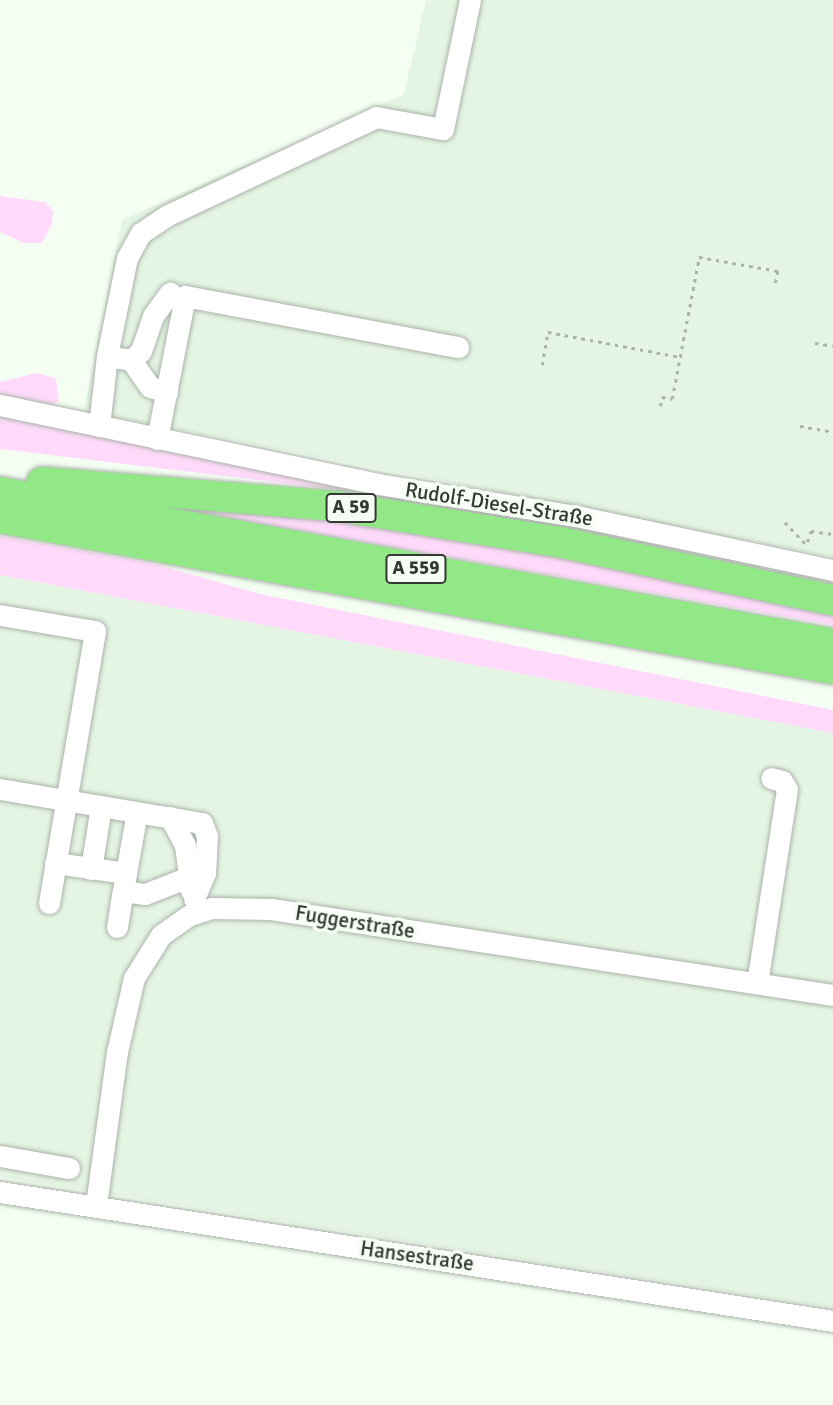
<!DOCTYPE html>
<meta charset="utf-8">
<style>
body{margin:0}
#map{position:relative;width:833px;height:1405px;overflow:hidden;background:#f4fef3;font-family:Signika,sans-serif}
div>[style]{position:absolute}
.built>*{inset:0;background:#e5f5e3}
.green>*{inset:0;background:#ffdafb}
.path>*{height:2.5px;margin-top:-1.25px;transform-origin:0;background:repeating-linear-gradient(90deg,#abb2aa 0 3.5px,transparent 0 8.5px)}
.roads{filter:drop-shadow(0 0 2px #abb4aa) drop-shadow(0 0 2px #abb4aa)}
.minor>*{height:21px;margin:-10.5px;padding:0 10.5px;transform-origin:10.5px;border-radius:10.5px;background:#fff}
.highway>*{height:30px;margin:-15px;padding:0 15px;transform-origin:15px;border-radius:15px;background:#92e787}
span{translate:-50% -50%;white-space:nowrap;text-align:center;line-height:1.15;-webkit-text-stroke:7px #f4fef3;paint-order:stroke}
.shield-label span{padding:2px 5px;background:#f4fef3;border:2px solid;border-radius:5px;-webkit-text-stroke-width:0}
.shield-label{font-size:19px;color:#343833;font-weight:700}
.street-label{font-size:21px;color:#343833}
</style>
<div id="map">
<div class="built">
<i style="clip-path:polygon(426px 0,833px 0,833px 557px,84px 411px,122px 220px,404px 94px)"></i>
<i style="clip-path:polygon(0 575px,833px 733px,833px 1308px,0 1177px)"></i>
</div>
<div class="green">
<i style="clip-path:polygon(0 196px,45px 202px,53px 211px,52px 223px,42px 243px,23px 243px,0 232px)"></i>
<i style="clip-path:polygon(36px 373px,56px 378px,59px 401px,52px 405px,0 394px,0 382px)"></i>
<i style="clip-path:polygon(0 415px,355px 486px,358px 492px,0 449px)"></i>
<i style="clip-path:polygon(169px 501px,342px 522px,565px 558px,833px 611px,833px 625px,168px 507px)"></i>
<i style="clip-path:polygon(0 536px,151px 563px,260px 594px,833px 710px,833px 733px,0 575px)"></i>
</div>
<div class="path">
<i style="left:815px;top:343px;width:18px;rotate:9deg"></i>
<i style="left:542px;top:365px;width:34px;rotate:-80deg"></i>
<i style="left:548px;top:332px;width:134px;rotate:10.7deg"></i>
<i style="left:660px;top:406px;width:9px;rotate:-77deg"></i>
<i style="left:662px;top:397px;width:10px;rotate:11deg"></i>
<i style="left:672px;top:399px;width:145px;rotate:-79.2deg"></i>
<i style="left:699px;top:257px;width:80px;rotate:10deg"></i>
<i style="left:778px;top:271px;width:15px;rotate:101deg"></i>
<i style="left:800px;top:426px;width:34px;rotate:10deg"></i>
<i style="left:785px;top:522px;width:34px;rotate:47deg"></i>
<i style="left:807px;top:542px;width:12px;rotate:-70deg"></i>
<i style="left:811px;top:531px;width:22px;rotate:8deg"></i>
</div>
<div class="roads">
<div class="minor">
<i style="left:119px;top:358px;width:12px;rotate:9deg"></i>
<i style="left:131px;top:360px;width:33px;rotate:55deg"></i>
<i style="left:150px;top:387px;width:18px;rotate:16deg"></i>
<i style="left:131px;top:360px;width:13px;rotate:-42deg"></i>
<i style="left:141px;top:351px;width:37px;rotate:-71deg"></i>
<i style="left:153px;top:316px;width:29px;rotate:-54deg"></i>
<i style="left:0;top:405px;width:386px;rotate:11.8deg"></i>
<i style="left:378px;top:484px;width:206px;rotate:9.2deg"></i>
<i style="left:581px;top:517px;width:258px;rotate:11.9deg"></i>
<i style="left:99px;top:426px;width:70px;rotate:-83.5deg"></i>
<i style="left:107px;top:356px;width:100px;rotate:-78.5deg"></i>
<i style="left:127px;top:258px;width:29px;rotate:-61deg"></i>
<i style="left:141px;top:233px;width:30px;rotate:-34deg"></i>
<i style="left:166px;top:216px;width:232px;rotate:-25.2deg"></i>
<i style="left:376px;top:117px;width:68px;rotate:10.2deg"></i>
<i style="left:443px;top:129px;width:132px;rotate:-78.2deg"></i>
<i style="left:157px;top:439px;width:146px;rotate:-78.9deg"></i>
<i style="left:185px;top:296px;width:278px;rotate:10.6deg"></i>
<i style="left:0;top:615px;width:96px;rotate:9.6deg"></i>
<i style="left:95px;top:631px;width:276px;rotate:99.6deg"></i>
<i style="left:0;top:789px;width:205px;rotate:9.6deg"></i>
<i style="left:202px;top:823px;width:14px;rotate:69deg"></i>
<i style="left:207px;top:836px;width:37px;rotate:93deg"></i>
<i style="left:205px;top:873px;width:28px;rotate:113deg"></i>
<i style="left:170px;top:817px;width:32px;rotate:62deg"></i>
<i style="left:185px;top:845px;width:46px;rotate:82.6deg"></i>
<i style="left:55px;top:863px;width:72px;rotate:8deg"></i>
<i style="left:126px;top:873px;width:18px;rotate:99deg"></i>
<i style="left:91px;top:869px;width:64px;rotate:-81deg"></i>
<i style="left:126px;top:873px;width:62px;rotate:-79.8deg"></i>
<i style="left:117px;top:927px;width:36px;rotate:-81deg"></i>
<i style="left:123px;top:891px;width:22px;rotate:8deg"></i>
<i style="left:145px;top:894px;width:44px;rotate:-21.3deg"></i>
<i style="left:757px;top:983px;width:196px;rotate:-81.2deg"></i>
<i style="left:787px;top:789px;width:9px;rotate:-122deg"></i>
<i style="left:782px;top:781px;width:11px;rotate:-165deg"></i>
<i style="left:0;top:1156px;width:70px;rotate:9.9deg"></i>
<i style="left:0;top:1192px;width:843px;rotate:8.8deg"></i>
<i style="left:96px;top:1205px;width:154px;rotate:-82.2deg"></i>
<i style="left:117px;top:1052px;width:76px;rotate:-77.1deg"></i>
<i style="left:134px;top:978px;width:51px;rotate:-57.9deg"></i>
<i style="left:161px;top:935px;width:35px;rotate:-35deg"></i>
<i style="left:190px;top:915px;width:23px;rotate:-18deg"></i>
<i style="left:212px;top:908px;width:59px;rotate:1deg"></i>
<i style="left:271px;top:909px;width:569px;rotate:8.7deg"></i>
</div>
<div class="highway">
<i style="left:42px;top:482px;width:295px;rotate:4.7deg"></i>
<i style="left:336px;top:506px;width:226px;rotate:9.2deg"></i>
<i style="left:559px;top:542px;width:280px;rotate:12deg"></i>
<i style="left:0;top:492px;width:847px;rotate:10.34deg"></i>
<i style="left:0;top:518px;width:847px;rotate:10.27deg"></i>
</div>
</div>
<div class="shield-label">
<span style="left:351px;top:508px">A 59</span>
<span style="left:416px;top:569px">A 559</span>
</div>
<div class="street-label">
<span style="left:499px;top:504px;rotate:9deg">Rudolf-Diesel-Straße</span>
<span style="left:355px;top:922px;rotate:9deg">Fuggerstraße</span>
<span style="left:417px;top:1256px;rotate:8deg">Hansestraße</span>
</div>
</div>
